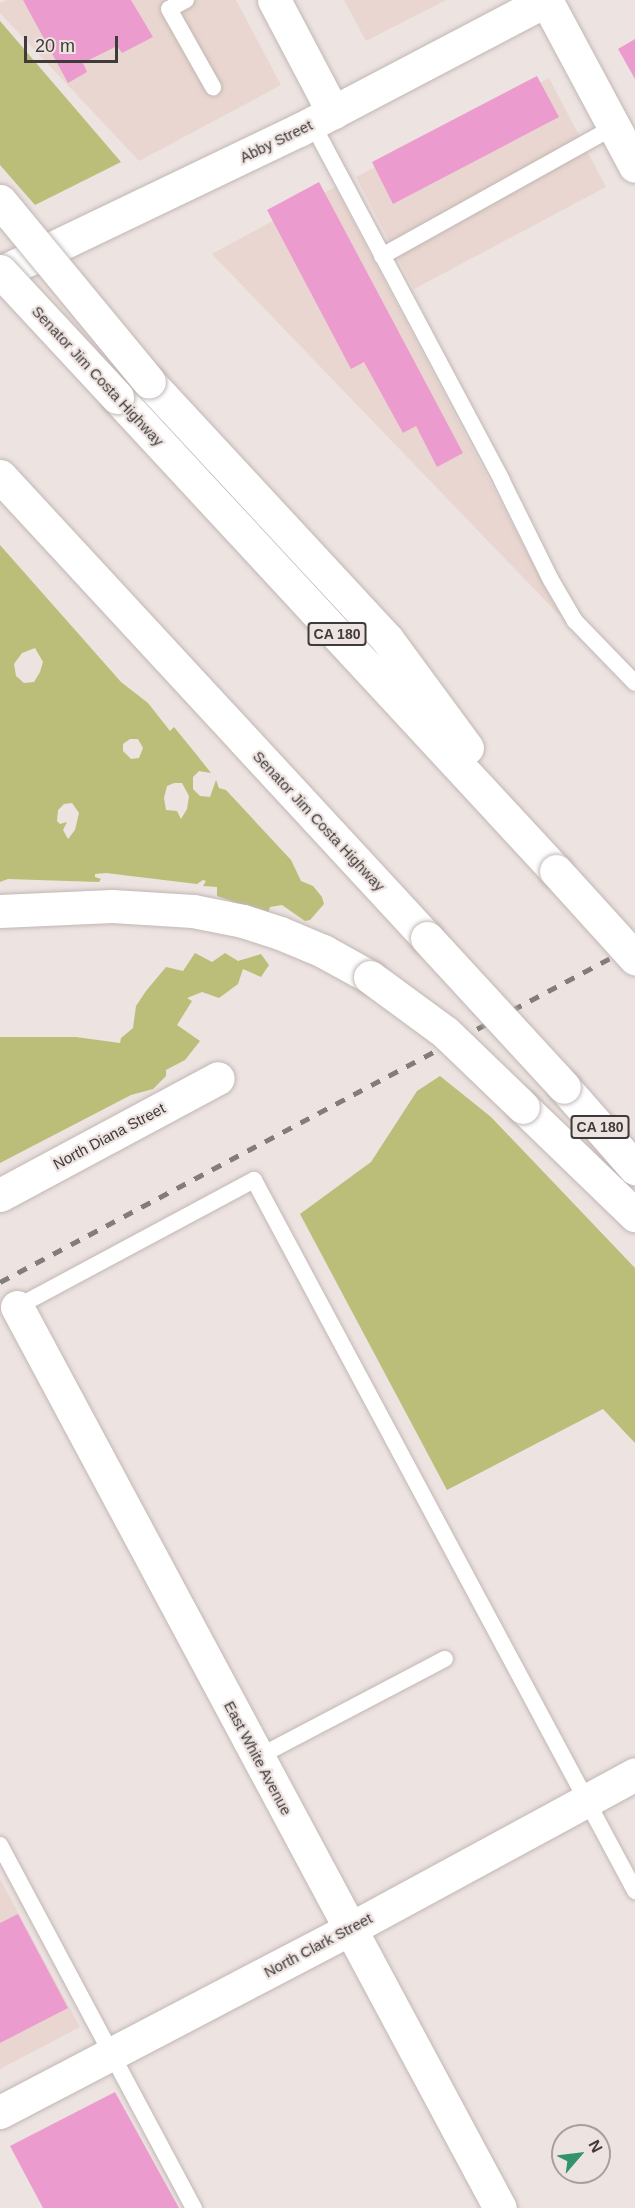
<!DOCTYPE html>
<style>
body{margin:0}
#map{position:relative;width:635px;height:2208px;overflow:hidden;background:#ede3e0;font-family:Helvetica,sans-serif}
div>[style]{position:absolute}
.built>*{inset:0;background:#e9d6d0}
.green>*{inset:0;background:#babe78}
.building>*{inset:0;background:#ec9bce}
.roads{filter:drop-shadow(0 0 2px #c1b7b4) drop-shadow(0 0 2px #c1b7b4)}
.service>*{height:16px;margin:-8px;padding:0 8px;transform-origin:8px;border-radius:8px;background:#fff}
.minor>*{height:33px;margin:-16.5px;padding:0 16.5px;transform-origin:16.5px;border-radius:16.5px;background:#fff}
.primary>*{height:33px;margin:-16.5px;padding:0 16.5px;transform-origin:16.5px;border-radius:16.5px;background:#fff}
.motorway>*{height:33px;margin:-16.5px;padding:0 16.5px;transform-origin:16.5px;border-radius:16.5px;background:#fff}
.rail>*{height:4.5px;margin-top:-2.25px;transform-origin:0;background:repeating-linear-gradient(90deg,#827c7a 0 10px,transparent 0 20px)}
.bridges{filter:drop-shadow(0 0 2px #c1b7b4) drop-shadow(0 0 2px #c1b7b4)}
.motorway-bridge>*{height:33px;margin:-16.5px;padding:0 16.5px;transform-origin:16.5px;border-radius:16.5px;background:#fff}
span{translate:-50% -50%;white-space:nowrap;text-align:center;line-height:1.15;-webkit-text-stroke:4.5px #ede3e0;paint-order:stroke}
.shield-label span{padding:2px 4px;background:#ede3e0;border:2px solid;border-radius:4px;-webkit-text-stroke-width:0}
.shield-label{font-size:14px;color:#3f3b3a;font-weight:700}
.street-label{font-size:15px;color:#3f3b3a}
.north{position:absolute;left:551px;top:2124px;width:60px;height:60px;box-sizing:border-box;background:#ede3e0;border:2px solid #a7a09e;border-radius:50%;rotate:62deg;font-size:16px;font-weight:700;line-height:24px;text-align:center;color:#3f3b3a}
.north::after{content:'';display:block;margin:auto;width:21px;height:27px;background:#32936d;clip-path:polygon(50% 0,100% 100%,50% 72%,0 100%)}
.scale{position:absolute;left:24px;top:36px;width:94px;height:27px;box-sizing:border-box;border:3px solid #3f3b3a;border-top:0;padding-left:8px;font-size:18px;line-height:21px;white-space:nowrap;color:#3f3b3a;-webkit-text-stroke:4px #ede3e0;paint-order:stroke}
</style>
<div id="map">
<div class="built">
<i style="clip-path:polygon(6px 0,236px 0,281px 85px,139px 161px,0 13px,0 3px)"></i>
<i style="clip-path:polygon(344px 0,446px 0,366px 41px)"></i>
<i style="clip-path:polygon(549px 78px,606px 187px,414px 289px,356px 177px)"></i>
<i style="clip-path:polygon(335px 187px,561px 617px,212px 254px)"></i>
<i style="clip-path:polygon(0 1879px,80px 2027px,0 2069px)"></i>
</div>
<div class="green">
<i style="clip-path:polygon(0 21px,121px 162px,35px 205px,0 165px)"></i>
<i style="clip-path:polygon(evenodd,0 545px,121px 682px,148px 703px,170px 731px,174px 727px,196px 754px,211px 773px,199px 771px,193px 777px,193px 789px,200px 796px,210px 797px,216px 780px,219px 788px,226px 790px,291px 860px,301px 881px,313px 886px,322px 897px,324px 904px,310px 920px,305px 921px,282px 905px,270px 907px,268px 914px,217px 896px,217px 887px,203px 886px,206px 881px,203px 880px,197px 884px,106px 873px,95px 874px,95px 877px,101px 879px,99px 882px,8px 879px,0 882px,0 545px,35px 648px,43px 662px,40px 672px,34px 682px,24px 683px,16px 676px,14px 664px,22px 653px,35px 648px,0 545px,130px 739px,138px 739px,143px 748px,139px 758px,131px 759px,123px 751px,123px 744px,130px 739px,0 545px,174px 783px,182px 783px,189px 796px,187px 809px,181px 819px,177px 811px,166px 810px,164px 798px,167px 786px,174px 783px,0 545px,72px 803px,79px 813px,75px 830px,68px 839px,63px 830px,67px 822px,60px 824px,57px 821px,58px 810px,64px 804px,72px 803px)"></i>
<i style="clip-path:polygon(195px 953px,212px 962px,225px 953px,238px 961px,261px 954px,269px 965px,261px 977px,243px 969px,238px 984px,219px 998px,202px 992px,187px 998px,192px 1001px,177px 1025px,200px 1041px,185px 1060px,166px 1070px,166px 1076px,153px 1089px,131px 1095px,0 1163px,0 1037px,76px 1037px,120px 1043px,121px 1038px,133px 1028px,136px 1006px,146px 991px,166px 967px,183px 971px)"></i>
<i style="clip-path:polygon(440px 1076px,491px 1117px,635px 1268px,635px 1443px,603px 1409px,447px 1490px,300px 1214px,371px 1162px,417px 1091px)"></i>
</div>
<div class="building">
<i style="clip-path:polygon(23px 0,131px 0,153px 37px,122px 53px,117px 46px,83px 63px,87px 72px,68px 83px)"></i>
<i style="clip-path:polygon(635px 39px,635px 79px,618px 49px)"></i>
<i style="clip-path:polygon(537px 76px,559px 117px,393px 204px,372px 162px)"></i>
<i style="clip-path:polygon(319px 182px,463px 453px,437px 467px,416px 426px,403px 433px,364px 362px,351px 369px,267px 210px)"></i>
<i style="clip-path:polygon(18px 1914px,68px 2008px,0 2043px,0 1923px)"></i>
<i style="clip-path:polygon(115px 2092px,179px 2208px,43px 2208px,10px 2146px)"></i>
</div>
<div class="roads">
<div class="service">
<i style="left:186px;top:0;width:19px;rotate:152deg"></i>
<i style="left:169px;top:9px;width:90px;rotate:60.6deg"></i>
<i style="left:312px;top:123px;width:405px;rotate:62deg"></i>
<i style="left:502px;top:481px;width:110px;rotate:63.7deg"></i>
<i style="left:551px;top:580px;width:48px;rotate:59.7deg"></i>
<i style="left:575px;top:621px;width:86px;rotate:45.9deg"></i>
<i style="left:382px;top:256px;width:265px;rotate:-29.1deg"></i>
<i style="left:17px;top:1307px;width:269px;rotate:-28.2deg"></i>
<i style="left:254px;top:1180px;width:807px;rotate:61.81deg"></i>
<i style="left:258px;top:1757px;width:211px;rotate:-27.7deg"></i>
<i style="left:0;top:1845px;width:412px;rotate:61.9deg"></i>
</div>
<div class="minor">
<i style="left:546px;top:0;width:188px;rotate:61.8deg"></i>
<i style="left:0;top:1195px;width:247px;rotate:-28.2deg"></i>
<i style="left:17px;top:1307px;width:1022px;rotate:61.81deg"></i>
<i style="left:0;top:2112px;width:395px;rotate:-27.6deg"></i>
<i style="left:350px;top:1929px;width:324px;rotate:-28.5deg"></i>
</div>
<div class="primary">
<i style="left:274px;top:0;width:127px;rotate:62.2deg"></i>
<i style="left:0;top:273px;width:331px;rotate:-25.6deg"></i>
<i style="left:299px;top:130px;width:280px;rotate:-27.7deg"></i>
</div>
<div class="motorway">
<i style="left:149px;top:382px;width:350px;rotate:47.2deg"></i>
<i style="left:387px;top:639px;width:135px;rotate:53.7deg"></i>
<i style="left:117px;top:397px;width:646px;rotate:47.2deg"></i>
<i style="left:0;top:476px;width:629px;rotate:47.25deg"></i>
<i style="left:0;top:911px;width:112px;rotate:-2.6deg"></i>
<i style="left:112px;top:906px;width:81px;rotate:3.5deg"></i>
<i style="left:193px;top:911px;width:51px;rotate:11.3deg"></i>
<i style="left:243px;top:921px;width:39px;rotate:18deg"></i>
<i style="left:280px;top:933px;width:47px;rotate:22.7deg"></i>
<i style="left:323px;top:951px;width:54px;rotate:29deg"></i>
<i style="left:564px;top:1087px;width:108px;rotate:48.8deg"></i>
<i style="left:523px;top:1107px;width:156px;rotate:44deg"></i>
</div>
</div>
<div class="rail">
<i style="left:0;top:1282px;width:719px;rotate:-27.96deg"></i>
</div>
<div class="bridges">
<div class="motorway-bridge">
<i style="left:0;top:201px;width:234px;rotate:50.5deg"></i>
<i style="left:0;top:271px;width:172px;rotate:47.1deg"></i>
<i style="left:556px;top:871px;width:118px;rotate:47.8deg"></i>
<i style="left:427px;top:938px;width:202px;rotate:47.4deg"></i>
<i style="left:370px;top:977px;width:93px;rotate:36.3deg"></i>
<i style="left:445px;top:1032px;width:108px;rotate:43.9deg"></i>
</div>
</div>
<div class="shield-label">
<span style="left:337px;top:634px">CA 180</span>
<span style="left:600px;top:1127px">CA 180</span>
</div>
<div class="street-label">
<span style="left:276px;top:141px;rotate:-26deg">Abby Street</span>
<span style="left:98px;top:376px;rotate:47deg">Senator Jim Costa Highway</span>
<span style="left:319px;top:821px;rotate:47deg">Senator Jim Costa Highway</span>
<span style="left:109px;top:1136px;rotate:-28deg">North Diana Street</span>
<span style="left:258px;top:1758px;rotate:62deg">East White Avenue</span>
<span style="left:318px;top:1945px;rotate:-28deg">North Clark Street</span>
</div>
<div class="north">N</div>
<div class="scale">20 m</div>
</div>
